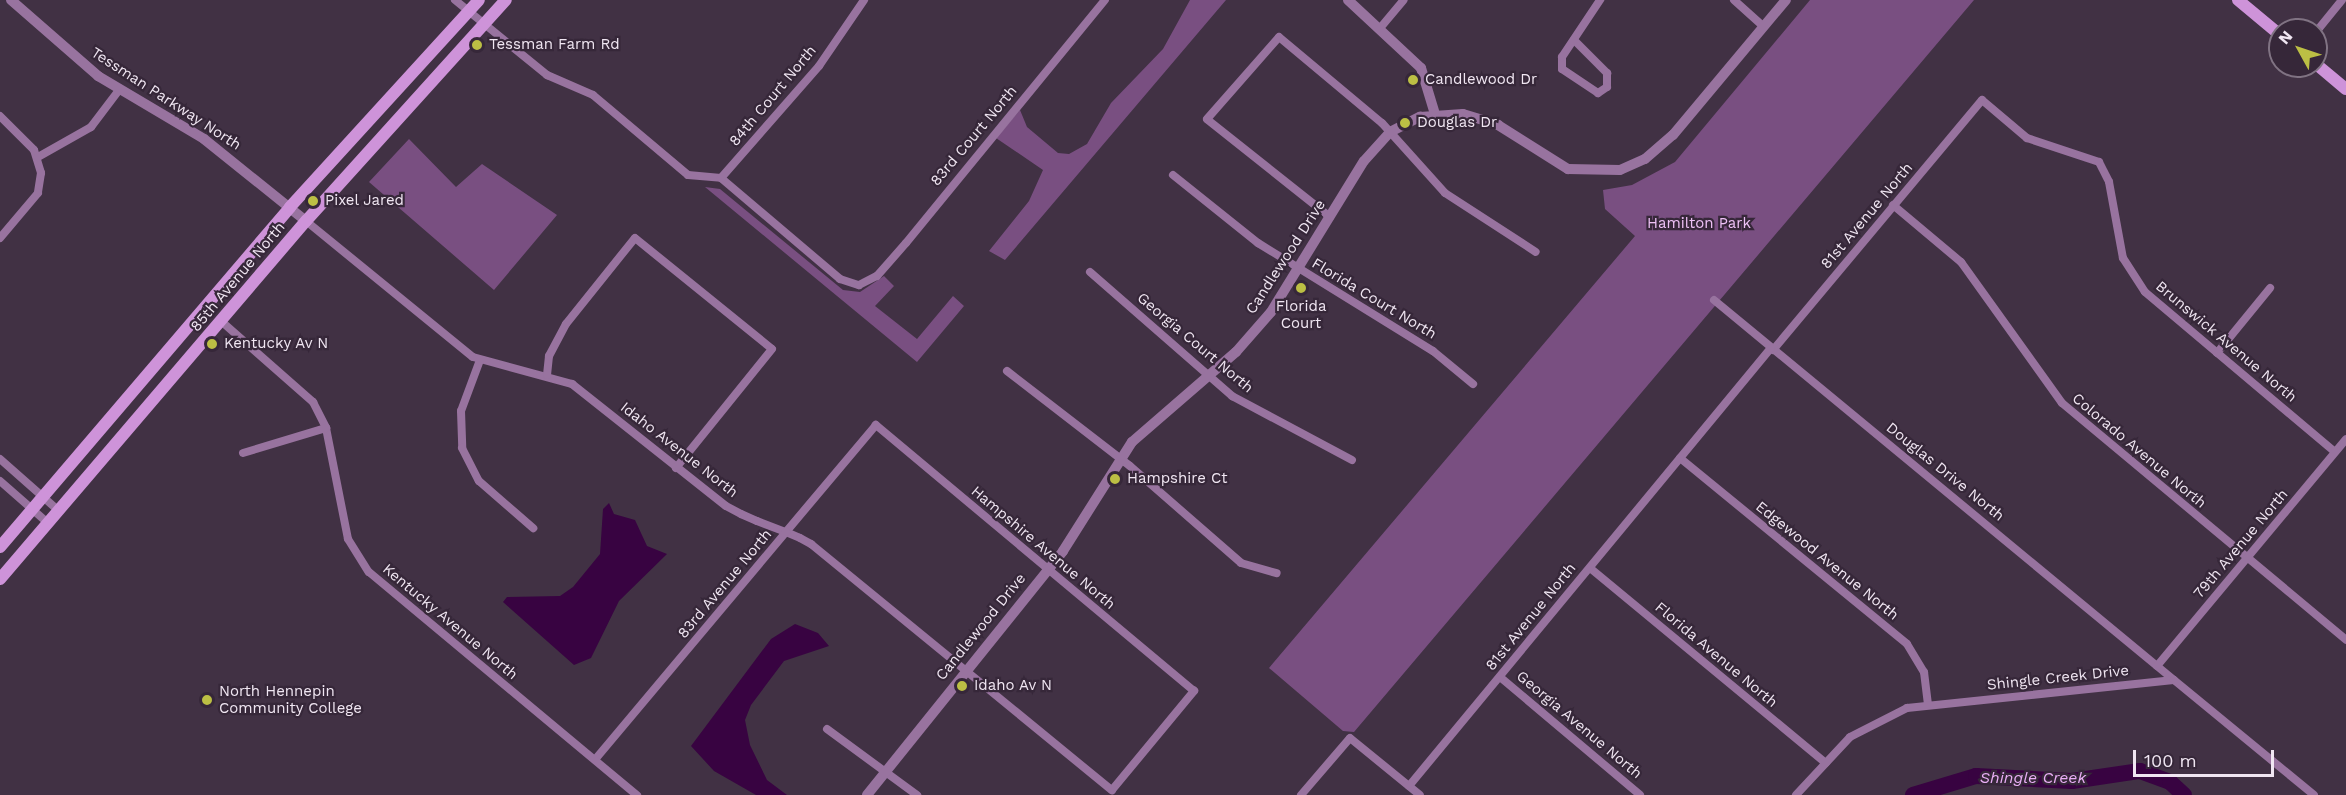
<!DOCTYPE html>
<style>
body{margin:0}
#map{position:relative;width:2346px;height:795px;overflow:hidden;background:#413144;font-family:"Work Sans",sans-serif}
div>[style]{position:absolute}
.green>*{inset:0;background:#794f81}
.water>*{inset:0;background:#380341}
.river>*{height:16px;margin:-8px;padding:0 8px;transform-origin:8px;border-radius:8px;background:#380341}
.minor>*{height:8px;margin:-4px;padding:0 4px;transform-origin:4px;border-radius:4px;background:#98739f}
.tertiary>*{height:10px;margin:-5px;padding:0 5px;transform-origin:5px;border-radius:5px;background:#98739f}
.secondary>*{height:12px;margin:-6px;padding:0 6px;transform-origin:6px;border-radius:6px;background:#ce93d9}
.dots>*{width:16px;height:16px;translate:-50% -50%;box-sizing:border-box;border:3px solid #362739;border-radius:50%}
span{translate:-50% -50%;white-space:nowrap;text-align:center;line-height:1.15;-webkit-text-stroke:4.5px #362739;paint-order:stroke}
.poi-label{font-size:15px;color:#f0e6f2}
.left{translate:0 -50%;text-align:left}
.street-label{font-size:15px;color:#f0e6f2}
.park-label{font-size:15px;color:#eec1f6}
.water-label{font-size:16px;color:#e9aef5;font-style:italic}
.north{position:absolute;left:2268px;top:18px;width:60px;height:60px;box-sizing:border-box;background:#362739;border:2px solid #807383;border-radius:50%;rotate:310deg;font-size:16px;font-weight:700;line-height:24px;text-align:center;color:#f0e6f2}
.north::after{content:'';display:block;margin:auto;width:21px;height:27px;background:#bcbf44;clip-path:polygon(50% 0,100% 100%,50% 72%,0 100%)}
.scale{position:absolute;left:2133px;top:750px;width:141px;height:27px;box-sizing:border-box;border:3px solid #f0e6f2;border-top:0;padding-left:8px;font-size:18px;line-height:21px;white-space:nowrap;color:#f0e6f2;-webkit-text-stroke:4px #362739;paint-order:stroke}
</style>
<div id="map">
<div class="green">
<i style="clip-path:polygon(1190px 0,1226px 0,1005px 260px,989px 251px,1029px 201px,1043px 170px,996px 138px,1020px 110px,1027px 127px,1058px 153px,1069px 154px,1087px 144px,1111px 103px,1163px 49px)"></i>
<i style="clip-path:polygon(1810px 0,1974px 0,1354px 732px,1343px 731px,1269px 668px,1635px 236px,1605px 209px,1603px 190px,1632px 185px,1675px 162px)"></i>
<i style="clip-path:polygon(409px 139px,456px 187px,482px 164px,557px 215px,494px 290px,369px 182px)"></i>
<i style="clip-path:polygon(705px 187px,720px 189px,843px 290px,860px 292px,884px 276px,894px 286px,875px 306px,917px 339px,953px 296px,964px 306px,917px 362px)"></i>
</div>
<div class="water">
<i style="clip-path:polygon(609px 503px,614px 514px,635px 520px,647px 546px,667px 554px,619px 601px,591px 658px,574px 665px,503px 602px,507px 597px,560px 596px,573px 587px,600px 554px,603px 509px)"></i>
<i style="clip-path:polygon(795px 624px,818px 633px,829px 646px,784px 661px,751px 705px,745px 720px,750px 745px,767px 780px,787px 795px,756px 795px,714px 771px,691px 746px,771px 639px)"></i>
</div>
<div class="river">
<i style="left:1913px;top:795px;width:66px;rotate:-16.8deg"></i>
<i style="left:1976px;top:776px;width:96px;rotate:3deg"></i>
<i style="left:2072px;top:781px;width:69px;rotate:-8.4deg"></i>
<i style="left:2140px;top:771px;width:32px;rotate:20deg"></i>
<i style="left:2170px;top:782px;width:19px;rotate:43deg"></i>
</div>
<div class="minor">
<i style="left:455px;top:0;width:119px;rotate:39.2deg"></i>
<i style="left:547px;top:75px;width:50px;rotate:23.5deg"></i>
<i style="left:593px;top:95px;width:124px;rotate:40.1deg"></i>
<i style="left:688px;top:175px;width:33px;rotate:5deg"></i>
<i style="left:721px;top:178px;width:156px;rotate:40.3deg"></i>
<i style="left:840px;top:279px;width:20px;rotate:18deg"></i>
<i style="left:859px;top:285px;width:20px;rotate:-27deg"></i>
<i style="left:877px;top:276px;width:44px;rotate:-48.7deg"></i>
<i style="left:906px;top:243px;width:314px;rotate:-50.7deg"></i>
<i style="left:1734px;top:0;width:40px;rotate:42deg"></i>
<i style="left:1381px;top:27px;width:35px;rotate:-50deg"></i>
<i style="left:2316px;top:32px;width:41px;rotate:-50.9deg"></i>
<i style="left:1574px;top:40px;width:47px;rotate:45deg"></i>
<i style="left:1607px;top:73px;width:14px;rotate:90deg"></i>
<i style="left:1607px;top:87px;width:11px;rotate:146deg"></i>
<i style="left:1598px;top:93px;width:43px;rotate:-146.3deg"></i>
<i style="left:1562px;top:69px;width:12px;rotate:-90deg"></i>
<i style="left:1562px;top:57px;width:69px;rotate:-56.3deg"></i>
<i style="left:0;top:116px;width:48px;rotate:45deg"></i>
<i style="left:34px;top:150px;width:24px;rotate:73deg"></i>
<i style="left:41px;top:173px;width:20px;rotate:99deg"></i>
<i style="left:38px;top:193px;width:59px;rotate:130.2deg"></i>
<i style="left:38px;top:157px;width:61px;rotate:-29.5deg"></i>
<i style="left:91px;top:127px;width:46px;rotate:-52.9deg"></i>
<i style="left:1173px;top:175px;width:109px;rotate:38.7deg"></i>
<i style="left:1258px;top:243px;width:206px;rotate:31.7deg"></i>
<i style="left:1433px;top:351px;width:52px;rotate:39.5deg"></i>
<i style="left:721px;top:178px;width:149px;rotate:-48.8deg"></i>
<i style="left:819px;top:66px;width:80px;rotate:-55.7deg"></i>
<i style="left:1893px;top:205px;width:89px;rotate:40deg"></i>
<i style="left:1961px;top:262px;width:173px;rotate:54.4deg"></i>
<i style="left:2062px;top:403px;width:370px;rotate:39.8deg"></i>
<i style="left:1330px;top:217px;width:157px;rotate:-141.5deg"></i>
<i style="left:1207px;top:119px;width:109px;rotate:-48.7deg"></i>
<i style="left:1279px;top:37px;width:134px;rotate:39.9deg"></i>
<i style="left:1382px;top:123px;width:94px;rotate:48deg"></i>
<i style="left:1445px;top:193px;width:108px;rotate:33deg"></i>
<i style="left:306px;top:221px;width:215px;rotate:39.2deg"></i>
<i style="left:473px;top:357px;width:103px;rotate:15.3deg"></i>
<i style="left:572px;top:384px;width:196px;rotate:38.4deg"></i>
<i style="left:726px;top:506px;width:17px;rotate:28deg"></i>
<i style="left:741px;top:514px;width:17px;rotate:24deg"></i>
<i style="left:757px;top:521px;width:31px;rotate:21deg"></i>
<i style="left:786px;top:532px;width:15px;rotate:23deg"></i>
<i style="left:800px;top:538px;width:13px;rotate:29deg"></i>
<i style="left:811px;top:544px;width:389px;rotate:39.3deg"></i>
<i style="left:1112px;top:790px;width:129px;rotate:-50.4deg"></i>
<i style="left:1194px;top:691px;width:415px;rotate:-140.1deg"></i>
<i style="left:876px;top:425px;width:140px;rotate:130.1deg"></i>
<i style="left:786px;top:532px;width:297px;rotate:130deg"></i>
<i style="left:1090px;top:272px;width:189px;rotate:41.1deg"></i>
<i style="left:1232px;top:396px;width:136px;rotate:28.1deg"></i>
<i style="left:1714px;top:300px;width:597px;rotate:39.56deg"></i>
<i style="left:221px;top:321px;width:123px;rotate:41.4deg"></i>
<i style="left:313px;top:402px;width:29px;rotate:63deg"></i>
<i style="left:326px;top:428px;width:113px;rotate:78.8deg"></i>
<i style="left:348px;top:539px;width:39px;rotate:58deg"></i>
<i style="left:369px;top:572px;width:349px;rotate:39.8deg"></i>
<i style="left:1773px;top:350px;width:326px;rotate:-50.1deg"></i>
<i style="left:1982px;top:100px;width:59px;rotate:40.2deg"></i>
<i style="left:2027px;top:138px;width:76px;rotate:18.4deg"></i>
<i style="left:2099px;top:162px;width:22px;rotate:63deg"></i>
<i style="left:2109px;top:182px;width:77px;rotate:79.6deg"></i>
<i style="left:2123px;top:258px;width:40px;rotate:57.1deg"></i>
<i style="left:2145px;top:292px;width:248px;rotate:40.1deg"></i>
<i style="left:2217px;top:353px;width:84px;rotate:-50.8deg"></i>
<i style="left:480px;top:360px;width:54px;rotate:110.4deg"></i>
<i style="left:461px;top:411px;width:37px;rotate:88deg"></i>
<i style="left:462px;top:448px;width:37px;rotate:63deg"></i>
<i style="left:479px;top:481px;width:72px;rotate:41deg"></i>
<i style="left:1007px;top:371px;width:155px;rotate:37.7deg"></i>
<i style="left:1130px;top:466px;width:147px;rotate:41.1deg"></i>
<i style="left:1241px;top:563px;width:37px;rotate:16deg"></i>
<i style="left:547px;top:375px;width:19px;rotate:-84deg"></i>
<i style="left:549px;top:356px;width:36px;rotate:-62deg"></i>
<i style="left:566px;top:324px;width:110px;rotate:-51.3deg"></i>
<i style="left:635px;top:238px;width:176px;rotate:39deg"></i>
<i style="left:772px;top:349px;width:153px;rotate:128.9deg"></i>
<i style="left:243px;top:453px;width:87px;rotate:-16.8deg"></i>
<i style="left:1680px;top:458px;width:293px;rotate:39.3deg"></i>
<i style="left:1907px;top:644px;width:33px;rotate:59deg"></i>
<i style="left:1924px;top:672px;width:32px;rotate:83deg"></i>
<i style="left:0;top:459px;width:79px;rotate:41.4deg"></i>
<i style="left:0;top:481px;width:64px;rotate:41.2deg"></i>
<i style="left:1590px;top:568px;width:306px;rotate:39.6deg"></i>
<i style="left:2157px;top:666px;width:295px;rotate:-50.2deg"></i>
<i style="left:1500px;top:677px;width:183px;rotate:40.1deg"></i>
<i style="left:827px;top:729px;width:112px;rotate:36.3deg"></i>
<i style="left:1409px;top:786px;width:568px;rotate:-50.43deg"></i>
<i style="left:1301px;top:795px;width:75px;rotate:-49.3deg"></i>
<i style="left:1350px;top:738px;width:90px;rotate:39.2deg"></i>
<i style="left:1796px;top:795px;width:79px;rotate:-47deg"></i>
<i style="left:1850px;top:737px;width:64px;rotate:-27deg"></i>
<i style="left:1907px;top:708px;width:268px;rotate:-6deg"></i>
<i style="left:2174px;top:680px;width:181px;rotate:39.4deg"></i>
</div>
<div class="tertiary">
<i style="left:11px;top:0;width:116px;rotate:41.1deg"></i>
<i style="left:98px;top:76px;width:123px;rotate:30.7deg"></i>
<i style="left:204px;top:139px;width:131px;rotate:38.8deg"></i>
<i style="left:1348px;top:0;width:100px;rotate:43deg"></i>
<i style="left:1421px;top:68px;width:48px;rotate:73.1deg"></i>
<i style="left:867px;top:795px;width:313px;rotate:-51.2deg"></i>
<i style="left:1063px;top:551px;width:129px;rotate:-57.7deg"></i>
<i style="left:1132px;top:442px;width:138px;rotate:-40.9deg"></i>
<i style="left:1236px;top:352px;width:53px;rotate:-48.8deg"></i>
<i style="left:1271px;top:312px;width:177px;rotate:-58.4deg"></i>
<i style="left:1364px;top:161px;width:39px;rotate:-48deg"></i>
<i style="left:1390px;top:132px;width:34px;rotate:-27deg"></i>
<i style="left:1420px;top:117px;width:43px;rotate:-4deg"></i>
<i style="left:1463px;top:114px;width:37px;rotate:17deg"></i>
<i style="left:1498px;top:125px;width:83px;rotate:32.2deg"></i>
<i style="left:1568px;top:169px;width:52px;rotate:1.1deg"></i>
<i style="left:1620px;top:170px;width:27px;rotate:-24deg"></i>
<i style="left:1645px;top:159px;width:37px;rotate:-41deg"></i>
<i style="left:1673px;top:135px;width:176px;rotate:-50.1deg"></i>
</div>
<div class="secondary">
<i style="left:2238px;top:0;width:55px;rotate:39.8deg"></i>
<i style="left:2316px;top:64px;width:39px;rotate:40deg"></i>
<i style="left:0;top:547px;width:447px;rotate:-49.5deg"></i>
<i style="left:290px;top:207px;width:280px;rotate:-47.6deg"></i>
<i style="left:0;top:579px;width:471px;rotate:-49.5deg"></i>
<i style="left:306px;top:221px;width:298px;rotate:-47.9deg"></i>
</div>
<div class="dots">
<i style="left:477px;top:45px;background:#bcbf44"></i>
<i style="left:1413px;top:80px;background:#bcbf44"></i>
<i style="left:1405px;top:123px;background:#bcbf44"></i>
<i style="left:313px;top:201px;background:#bcbf44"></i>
<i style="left:1301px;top:288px;background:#bcbf44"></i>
<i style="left:212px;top:344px;background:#bcbf44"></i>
<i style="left:1115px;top:479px;background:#bcbf44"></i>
<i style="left:962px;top:686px;background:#bcbf44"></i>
<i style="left:207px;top:700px;background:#bcbf44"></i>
</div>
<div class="poi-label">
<span class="left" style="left:489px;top:45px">Tessman Farm Rd</span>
<span class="left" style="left:1425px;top:80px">Candlewood Dr</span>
<span class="left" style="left:1417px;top:123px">Douglas Dr</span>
<span class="left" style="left:325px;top:201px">Pixel Jared</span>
<span style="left:1301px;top:315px">Florida<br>Court</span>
<span class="left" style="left:224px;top:344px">Kentucky Av N</span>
<span class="left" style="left:1127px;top:479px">Hampshire Ct</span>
<span class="left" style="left:974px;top:686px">Idaho Av N</span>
<span class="left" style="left:219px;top:700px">North Hennepin<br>Community College</span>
</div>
<div class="street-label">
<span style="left:773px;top:96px;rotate:-50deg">84th Court North</span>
<span style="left:166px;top:99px;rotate:33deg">Tessman Parkway North</span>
<span style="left:974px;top:136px;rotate:-50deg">83rd Court North</span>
<span style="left:1867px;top:216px;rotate:-50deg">81st Avenue North</span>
<span style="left:1286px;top:257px;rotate:-57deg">Candlewood Drive</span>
<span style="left:238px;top:277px;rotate:-50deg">85th Avenue North</span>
<span style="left:1374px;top:299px;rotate:31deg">Florida Court North</span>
<span style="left:2226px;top:342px;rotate:40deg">Brunswick Avenue North</span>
<span style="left:1195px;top:343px;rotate:40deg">Georgia Court North</span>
<span style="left:679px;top:450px;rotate:38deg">Idaho Avenue North</span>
<span style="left:2139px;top:451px;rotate:40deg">Colorado Avenue North</span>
<span style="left:1945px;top:472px;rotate:39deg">Douglas Drive North</span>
<span style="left:2241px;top:544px;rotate:-50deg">79th Avenue North</span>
<span style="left:1043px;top:548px;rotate:40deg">Hampshire Avenue North</span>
<span style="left:1827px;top:561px;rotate:39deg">Edgewood Avenue North</span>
<span style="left:725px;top:584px;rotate:-50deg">83rd Avenue North</span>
<span style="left:1531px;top:617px;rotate:-51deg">81st Avenue North</span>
<span style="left:450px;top:622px;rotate:40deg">Kentucky Avenue North</span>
<span style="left:981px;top:627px;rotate:-51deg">Candlewood Drive</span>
<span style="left:1716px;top:655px;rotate:40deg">Florida Avenue North</span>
<span style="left:2058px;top:678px;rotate:-6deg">Shingle Creek Drive</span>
<span style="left:1579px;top:725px;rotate:40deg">Georgia Avenue North</span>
</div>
<div class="park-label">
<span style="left:1699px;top:224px">Hamilton Park</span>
</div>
<div class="water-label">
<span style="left:2033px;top:778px">Shingle Creek</span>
</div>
<div class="north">N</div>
<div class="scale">100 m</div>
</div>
